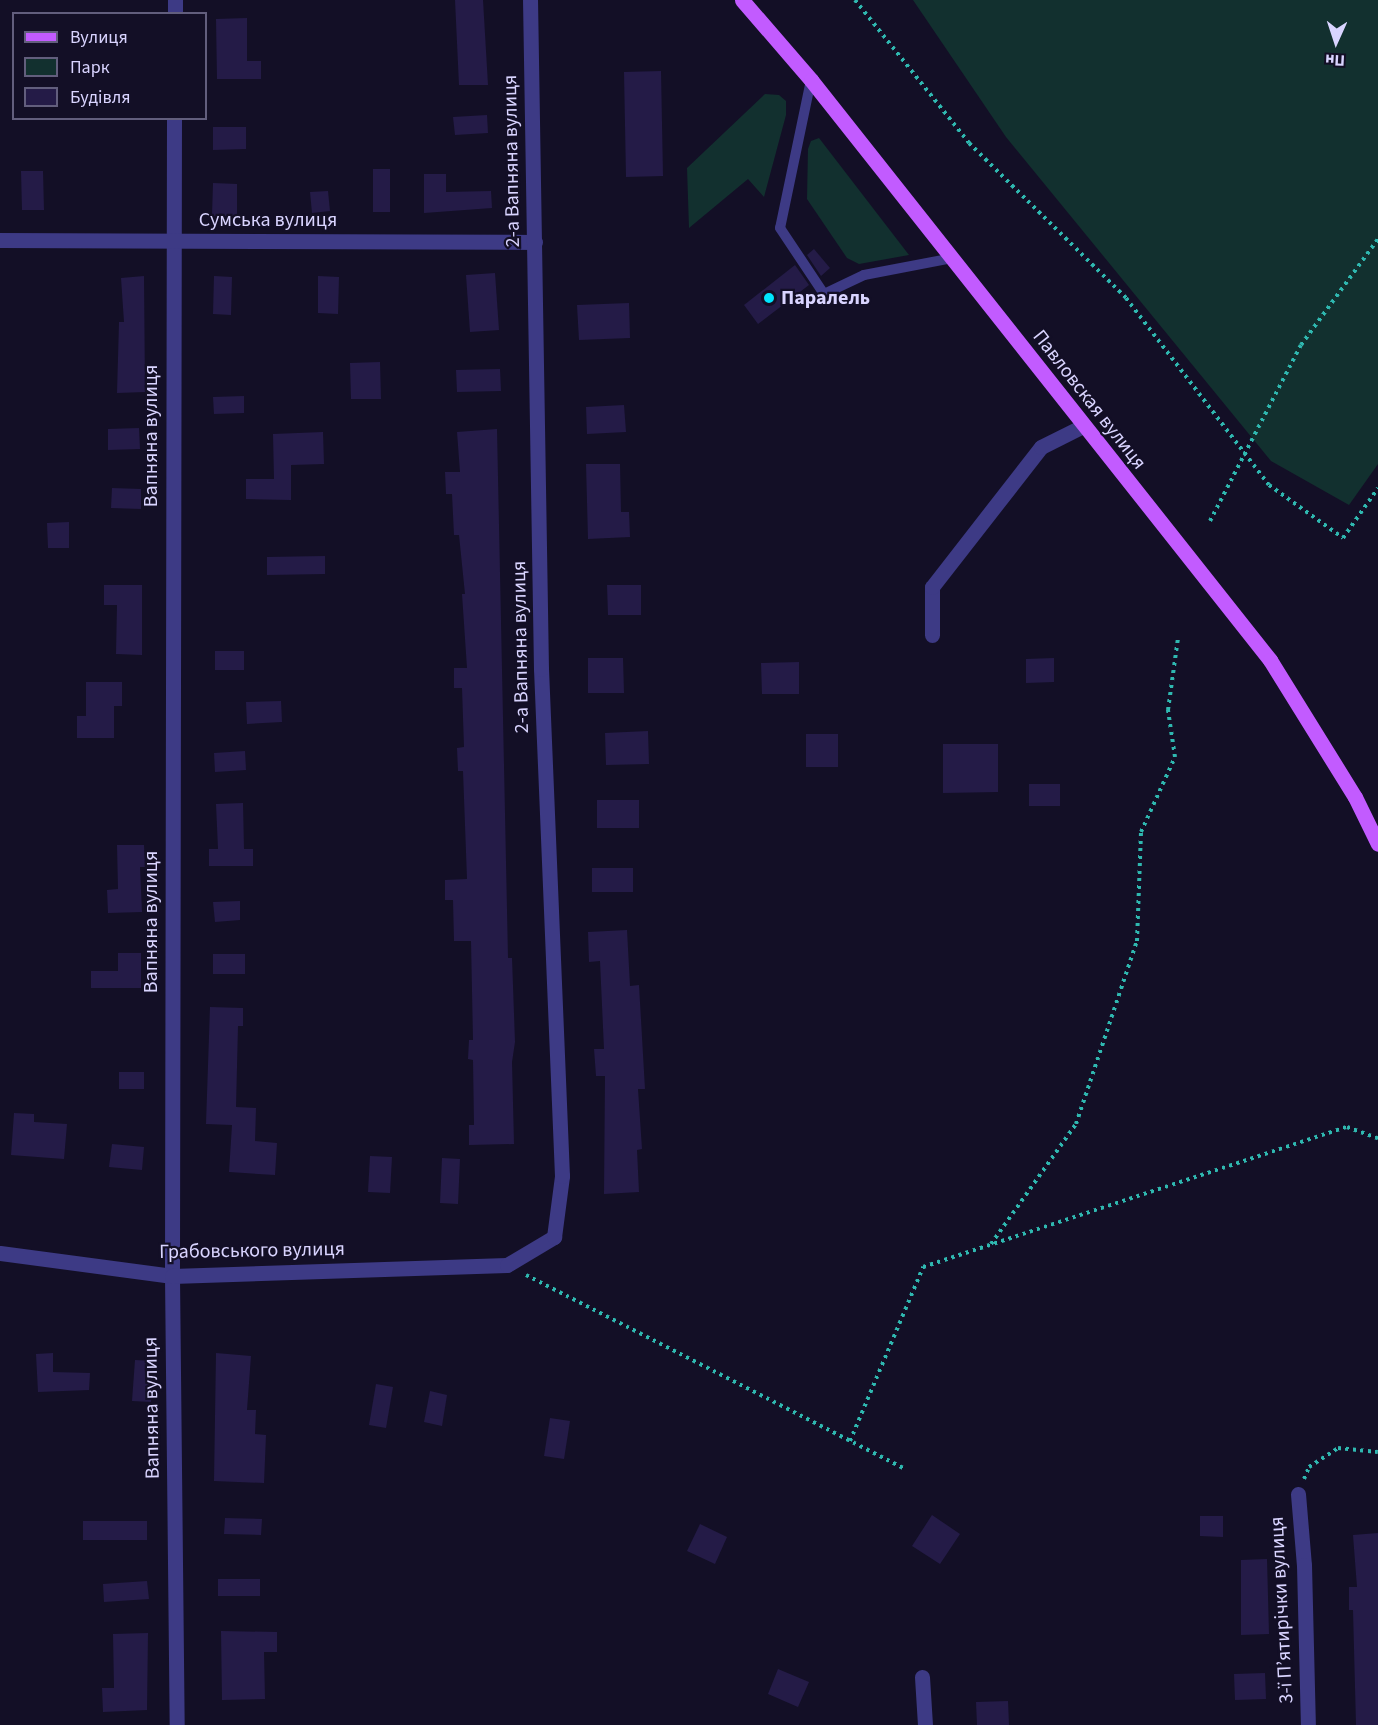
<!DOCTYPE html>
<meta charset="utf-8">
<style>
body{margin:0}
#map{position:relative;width:1378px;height:1725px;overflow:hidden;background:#130f26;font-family:"Source Sans 3",sans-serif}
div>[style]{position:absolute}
.green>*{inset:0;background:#12302f}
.building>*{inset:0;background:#241b47}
.path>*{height:4px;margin-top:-2px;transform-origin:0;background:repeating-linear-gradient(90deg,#2fb8b0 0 3px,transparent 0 7.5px)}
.lane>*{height:10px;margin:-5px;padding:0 5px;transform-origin:5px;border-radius:5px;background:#3d3a85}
.street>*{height:15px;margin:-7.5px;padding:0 7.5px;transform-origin:7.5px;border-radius:7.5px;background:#3d3a85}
.primary>*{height:15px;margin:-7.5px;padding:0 7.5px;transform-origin:7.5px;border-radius:7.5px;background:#c25bff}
.dots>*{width:16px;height:16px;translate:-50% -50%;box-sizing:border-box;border:3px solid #130f26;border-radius:50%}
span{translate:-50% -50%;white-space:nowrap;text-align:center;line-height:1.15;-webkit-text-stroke:4.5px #130f26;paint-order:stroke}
.street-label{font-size:20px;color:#d9d4ff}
.poi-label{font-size:20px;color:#d9d4ff;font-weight:700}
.left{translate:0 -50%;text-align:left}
.legend{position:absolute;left:12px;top:12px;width:195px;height:108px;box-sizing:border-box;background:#130f26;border:2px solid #625e7d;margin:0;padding:8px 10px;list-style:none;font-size:18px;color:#d9d4ff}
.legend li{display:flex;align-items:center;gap:12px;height:30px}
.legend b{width:30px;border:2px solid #625e7d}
.north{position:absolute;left:1306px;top:12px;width:60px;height:60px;-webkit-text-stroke:4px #130f26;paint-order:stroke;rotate:183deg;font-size:16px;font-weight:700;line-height:24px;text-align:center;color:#d9d4ff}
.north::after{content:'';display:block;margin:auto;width:21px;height:27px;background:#d9d4ff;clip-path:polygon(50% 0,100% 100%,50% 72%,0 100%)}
</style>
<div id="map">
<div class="green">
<i style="clip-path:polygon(913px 0,1378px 0,1378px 464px,1349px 505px,1271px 461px,1006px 137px)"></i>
<i style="clip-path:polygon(765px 94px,779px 95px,786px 101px,786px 115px,764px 197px,748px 179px,689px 228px,687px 168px)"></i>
<i style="clip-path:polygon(819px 138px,909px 255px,859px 264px,847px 258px,807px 199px,808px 149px,811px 141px)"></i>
</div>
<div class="building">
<i style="clip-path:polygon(455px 0,483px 0,488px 85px,459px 85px)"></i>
<i style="clip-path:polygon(247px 18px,247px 61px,261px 61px,261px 79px,217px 79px,216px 19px)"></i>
<i style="clip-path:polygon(661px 71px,663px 176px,626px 177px,624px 72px)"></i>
<i style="clip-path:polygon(487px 115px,488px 133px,455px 135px,453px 117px)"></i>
<i style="clip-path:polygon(213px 127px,246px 127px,246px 149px,213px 150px)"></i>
<i style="clip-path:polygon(373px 169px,390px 169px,390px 212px,373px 212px)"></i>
<i style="clip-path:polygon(21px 171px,43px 171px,44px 210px,22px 210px)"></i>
<i style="clip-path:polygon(424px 174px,446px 174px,446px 192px,491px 191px,492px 208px,424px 213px)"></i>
<i style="clip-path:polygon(213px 183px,237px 184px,237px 216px,212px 216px)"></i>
<i style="clip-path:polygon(328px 191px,330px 211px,312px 213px,310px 192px)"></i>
<i style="clip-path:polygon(814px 249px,830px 268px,821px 276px,807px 255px)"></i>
<i style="clip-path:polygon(795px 265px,809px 285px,758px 324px,744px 305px)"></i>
<i style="clip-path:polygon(495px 273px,499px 330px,470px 332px,466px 275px)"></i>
<i style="clip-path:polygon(144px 276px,145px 392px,117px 393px,119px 322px,124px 322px,121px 278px)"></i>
<i style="clip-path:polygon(214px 276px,232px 277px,231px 315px,213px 314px)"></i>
<i style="clip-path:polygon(318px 276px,339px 277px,338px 314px,318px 313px)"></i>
<i style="clip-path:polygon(629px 303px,630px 338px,579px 340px,577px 305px)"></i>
<i style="clip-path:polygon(380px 362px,381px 399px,351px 399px,350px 363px)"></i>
<i style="clip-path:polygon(500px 369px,501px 391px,457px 392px,456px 370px)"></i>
<i style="clip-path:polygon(244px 396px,244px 413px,214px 414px,213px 397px)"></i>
<i style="clip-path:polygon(624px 405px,626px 432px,587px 434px,586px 407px)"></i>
<i style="clip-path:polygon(139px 428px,140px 449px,108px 450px,108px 429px)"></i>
<i style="clip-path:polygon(497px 429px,508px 958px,512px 958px,515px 1042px,512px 1062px,514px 1144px,469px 1145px,469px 1125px,474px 1125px,473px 1060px,468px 1059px,469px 1040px,473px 1040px,471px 941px,454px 941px,453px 900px,445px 900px,445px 880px,467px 879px,463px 771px,458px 771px,457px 748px,464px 747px,462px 688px,454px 688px,454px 668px,467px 668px,462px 594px,465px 594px,459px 535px,454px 535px,452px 494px,446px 494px,445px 472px,460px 472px,457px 432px)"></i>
<i style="clip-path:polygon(323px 432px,324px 464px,291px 465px,291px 500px,246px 499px,246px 479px,274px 479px,273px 434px)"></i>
<i style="clip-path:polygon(586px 464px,620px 464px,621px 512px,629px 512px,630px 537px,588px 539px)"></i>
<i style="clip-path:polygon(112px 488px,141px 489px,141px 509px,111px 508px)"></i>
<i style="clip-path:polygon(69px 522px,69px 548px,48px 548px,47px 523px)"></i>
<i style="clip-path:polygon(325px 556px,325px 574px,267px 575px,267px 557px)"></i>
<i style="clip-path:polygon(104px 585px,142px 585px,142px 655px,116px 654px,117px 605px,104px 605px)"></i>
<i style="clip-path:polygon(607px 585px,641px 585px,641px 615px,608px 615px)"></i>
<i style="clip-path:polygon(215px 651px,244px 651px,244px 670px,215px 670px)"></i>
<i style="clip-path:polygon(588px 658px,623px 658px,624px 693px,588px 693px)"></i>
<i style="clip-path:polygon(1054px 658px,1054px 682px,1026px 683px,1026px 659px)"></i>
<i style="clip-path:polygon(799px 662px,799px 694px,762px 694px,761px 663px)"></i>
<i style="clip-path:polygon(86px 682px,122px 682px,122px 706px,114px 706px,114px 738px,77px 738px,77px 716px,86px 716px)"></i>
<i style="clip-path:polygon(281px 701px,282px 722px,247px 724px,246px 702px)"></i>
<i style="clip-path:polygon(648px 731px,649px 764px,606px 765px,605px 733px)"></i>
<i style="clip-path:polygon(806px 734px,838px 734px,838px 767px,806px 767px)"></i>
<i style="clip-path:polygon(943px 744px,998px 744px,998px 792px,943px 793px)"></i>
<i style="clip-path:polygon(245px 751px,246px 770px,215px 772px,214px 753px)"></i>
<i style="clip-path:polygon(1029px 784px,1060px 784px,1060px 806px,1029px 806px)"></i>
<i style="clip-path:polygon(597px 800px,639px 800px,639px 828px,597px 828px)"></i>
<i style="clip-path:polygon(243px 803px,244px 849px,253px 849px,253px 866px,209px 866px,209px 849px,218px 849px,216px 804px)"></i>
<i style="clip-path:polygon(117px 845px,144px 845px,145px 867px,140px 867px,142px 912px,108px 913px,107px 890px,118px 889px)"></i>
<i style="clip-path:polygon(592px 868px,633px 868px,633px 892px,592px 892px)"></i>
<i style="clip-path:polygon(240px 901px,240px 920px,215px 922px,213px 902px)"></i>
<i style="clip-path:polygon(627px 930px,630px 986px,639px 985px,645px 1089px,638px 1089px,642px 1149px,637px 1150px,639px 1192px,604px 1194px,605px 1076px,596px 1076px,594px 1049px,604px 1049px,600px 961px,589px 962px,588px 932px)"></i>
<i style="clip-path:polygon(118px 953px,141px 953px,141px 988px,91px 988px,91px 971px,118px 971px)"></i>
<i style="clip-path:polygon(213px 954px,245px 954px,245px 974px,213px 974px)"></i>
<i style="clip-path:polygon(210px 1007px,243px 1008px,243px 1026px,238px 1026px,236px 1107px,256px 1108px,255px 1141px,277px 1143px,275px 1175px,229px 1172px,232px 1125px,206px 1124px)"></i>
<i style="clip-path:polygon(119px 1072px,144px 1072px,144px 1089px,119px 1089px)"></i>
<i style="clip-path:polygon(14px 1113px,34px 1114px,34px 1122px,67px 1124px,64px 1159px,11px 1155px)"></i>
<i style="clip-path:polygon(112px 1144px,144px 1147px,142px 1170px,109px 1167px)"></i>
<i style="clip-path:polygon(370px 1156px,392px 1157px,390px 1193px,368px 1192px)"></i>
<i style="clip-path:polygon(442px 1158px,460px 1159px,458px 1204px,440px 1203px)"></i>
<i style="clip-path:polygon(53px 1353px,53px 1372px,90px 1373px,89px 1390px,38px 1392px,36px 1354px)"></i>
<i style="clip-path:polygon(216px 1353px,251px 1356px,247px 1410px,256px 1410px,255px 1434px,266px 1435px,264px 1483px,214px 1481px)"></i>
<i style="clip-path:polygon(135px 1360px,153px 1361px,151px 1402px,132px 1401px)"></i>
<i style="clip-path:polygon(376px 1384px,393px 1387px,386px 1428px,369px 1425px)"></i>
<i style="clip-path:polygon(430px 1391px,447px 1395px,442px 1426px,424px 1422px)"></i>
<i style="clip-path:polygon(550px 1418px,570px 1421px,564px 1459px,544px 1456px)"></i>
<i style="clip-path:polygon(932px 1515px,960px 1534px,940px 1564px,912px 1546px)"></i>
<i style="clip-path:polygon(1200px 1516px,1223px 1516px,1223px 1537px,1200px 1536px)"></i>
<i style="clip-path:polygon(225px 1518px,262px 1519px,261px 1535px,224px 1534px)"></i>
<i style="clip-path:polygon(83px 1521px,147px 1521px,147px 1540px,83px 1540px)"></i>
<i style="clip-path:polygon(700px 1524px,727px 1537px,715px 1564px,687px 1551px)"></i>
<i style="clip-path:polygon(1378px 1533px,1378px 1725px,1356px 1725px,1353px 1610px,1349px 1610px,1349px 1587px,1357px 1587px,1353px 1535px)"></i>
<i style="clip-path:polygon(1267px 1559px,1269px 1634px,1241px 1635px,1241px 1560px)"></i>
<i style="clip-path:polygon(218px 1579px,260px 1579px,260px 1596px,218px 1596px)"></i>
<i style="clip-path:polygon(147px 1581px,149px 1599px,104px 1602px,103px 1584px)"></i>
<i style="clip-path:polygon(221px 1631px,277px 1632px,277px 1652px,264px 1652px,265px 1699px,222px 1700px)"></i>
<i style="clip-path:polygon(148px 1633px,147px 1710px,103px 1712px,102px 1688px,114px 1688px,113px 1634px)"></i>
<i style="clip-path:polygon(778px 1669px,809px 1682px,798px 1707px,768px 1694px)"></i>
<i style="clip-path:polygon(1265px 1673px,1266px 1699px,1235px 1700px,1234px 1674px)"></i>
<i style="clip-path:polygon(1008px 1701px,1009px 1725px,977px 1725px,976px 1702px)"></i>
</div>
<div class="path">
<i style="left:855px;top:0;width:183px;rotate:51.4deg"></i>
<i style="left:969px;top:143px;width:221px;rotate:44.6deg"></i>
<i style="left:1126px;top:298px;width:235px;rotate:52.6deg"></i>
<i style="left:1269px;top:485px;width:91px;rotate:35.6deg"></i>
<i style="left:1343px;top:538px;width:61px;rotate:-55deg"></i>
<i style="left:1210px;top:521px;width:198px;rotate:-62.7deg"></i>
<i style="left:1301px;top:345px;width:131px;rotate:-54deg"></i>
<i style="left:991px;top:1244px;width:147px;rotate:-54.7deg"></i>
<i style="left:1076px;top:1124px;width:193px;rotate:-71.6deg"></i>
<i style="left:1137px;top:941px;width:109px;rotate:-87.9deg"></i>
<i style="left:1141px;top:832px;width:82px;rotate:-65.6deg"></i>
<i style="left:1175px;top:757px;width:48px;rotate:-98.5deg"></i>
<i style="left:1168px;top:710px;width:73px;rotate:-82.1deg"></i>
<i style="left:526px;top:1275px;width:424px;rotate:27.1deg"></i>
<i style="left:850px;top:1441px;width:189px;rotate:-67.2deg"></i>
<i style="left:923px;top:1267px;width:447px;rotate:-18.3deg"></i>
<i style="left:1347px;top:1127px;width:33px;rotate:20deg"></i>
<i style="left:1304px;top:1479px;width:13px;rotate:-67deg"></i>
<i style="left:1309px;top:1467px;width:35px;rotate:-33deg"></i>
<i style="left:1338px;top:1448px;width:40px;rotate:5.7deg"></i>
</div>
<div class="lane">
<i style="left:811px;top:80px;width:151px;rotate:101.8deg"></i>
<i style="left:780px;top:228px;width:79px;rotate:56.3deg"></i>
<i style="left:824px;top:294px;width:44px;rotate:-25.4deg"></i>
<i style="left:864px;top:275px;width:91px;rotate:-10.8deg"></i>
</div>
<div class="street">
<i style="left:175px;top:14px;width:14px;rotate:-90deg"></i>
<i style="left:174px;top:118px;width:1158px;rotate:90.1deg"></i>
<i style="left:172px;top:1276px;width:449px;rotate:89.4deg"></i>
<i style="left:0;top:240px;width:535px;rotate:0.21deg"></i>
<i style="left:932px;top:635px;width:48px;rotate:-90deg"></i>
<i style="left:932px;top:587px;width:177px;rotate:-52.1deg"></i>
<i style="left:1041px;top:447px;width:45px;rotate:-26.6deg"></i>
<i style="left:0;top:1253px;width:174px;rotate:7.6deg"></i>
<i style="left:172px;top:1276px;width:335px;rotate:-1.9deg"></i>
<i style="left:507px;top:1265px;width:55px;rotate:-30.8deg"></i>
<i style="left:554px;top:1237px;width:62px;rotate:-82.5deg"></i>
<i style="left:562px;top:1176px;width:507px;rotate:-92.37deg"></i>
<i style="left:541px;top:669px;width:669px;rotate:-90.94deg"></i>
<i style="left:1298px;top:1494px;width:71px;rotate:85.2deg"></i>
<i style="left:1304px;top:1565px;width:160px;rotate:88.6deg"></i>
<i style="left:922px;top:1677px;width:48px;rotate:86.4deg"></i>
</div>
<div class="primary">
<i style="left:742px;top:0;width:106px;rotate:49.2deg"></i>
<i style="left:811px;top:80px;width:740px;rotate:51.64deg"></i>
<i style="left:1270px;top:660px;width:161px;rotate:58.2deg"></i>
<i style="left:1355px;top:797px;width:52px;rotate:63.9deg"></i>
</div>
<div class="dots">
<i style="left:769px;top:298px;background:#00e5ff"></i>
</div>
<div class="street-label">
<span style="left:512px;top:161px;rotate:-91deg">2-а Вапняна вулиця</span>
<span style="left:268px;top:220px">Сумська вулиця</span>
<span style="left:1089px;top:400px;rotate:52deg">Павловская вулиця</span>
<span style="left:151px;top:436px;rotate:-90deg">Вапняна вулиця</span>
<span style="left:521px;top:647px;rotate:-91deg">2-а Вапняна вулиця</span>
<span style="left:151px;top:922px;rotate:-90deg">Вапняна вулиця</span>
<span style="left:252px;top:1251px;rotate:-1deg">Грабовського вулиця</span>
<span style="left:152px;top:1408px;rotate:-91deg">Вапняна вулиця</span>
<span style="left:1282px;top:1610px;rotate:-93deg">3-ї П’ятирічки вулиця</span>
</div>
<div class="poi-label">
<span class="left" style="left:781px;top:298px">Паралель</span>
</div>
<ul class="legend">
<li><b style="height:8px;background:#c25bff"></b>Вулиця</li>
<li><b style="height:16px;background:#12302f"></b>Парк</li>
<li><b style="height:16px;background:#241b47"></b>Будівля</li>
</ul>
<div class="north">Пн</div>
</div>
